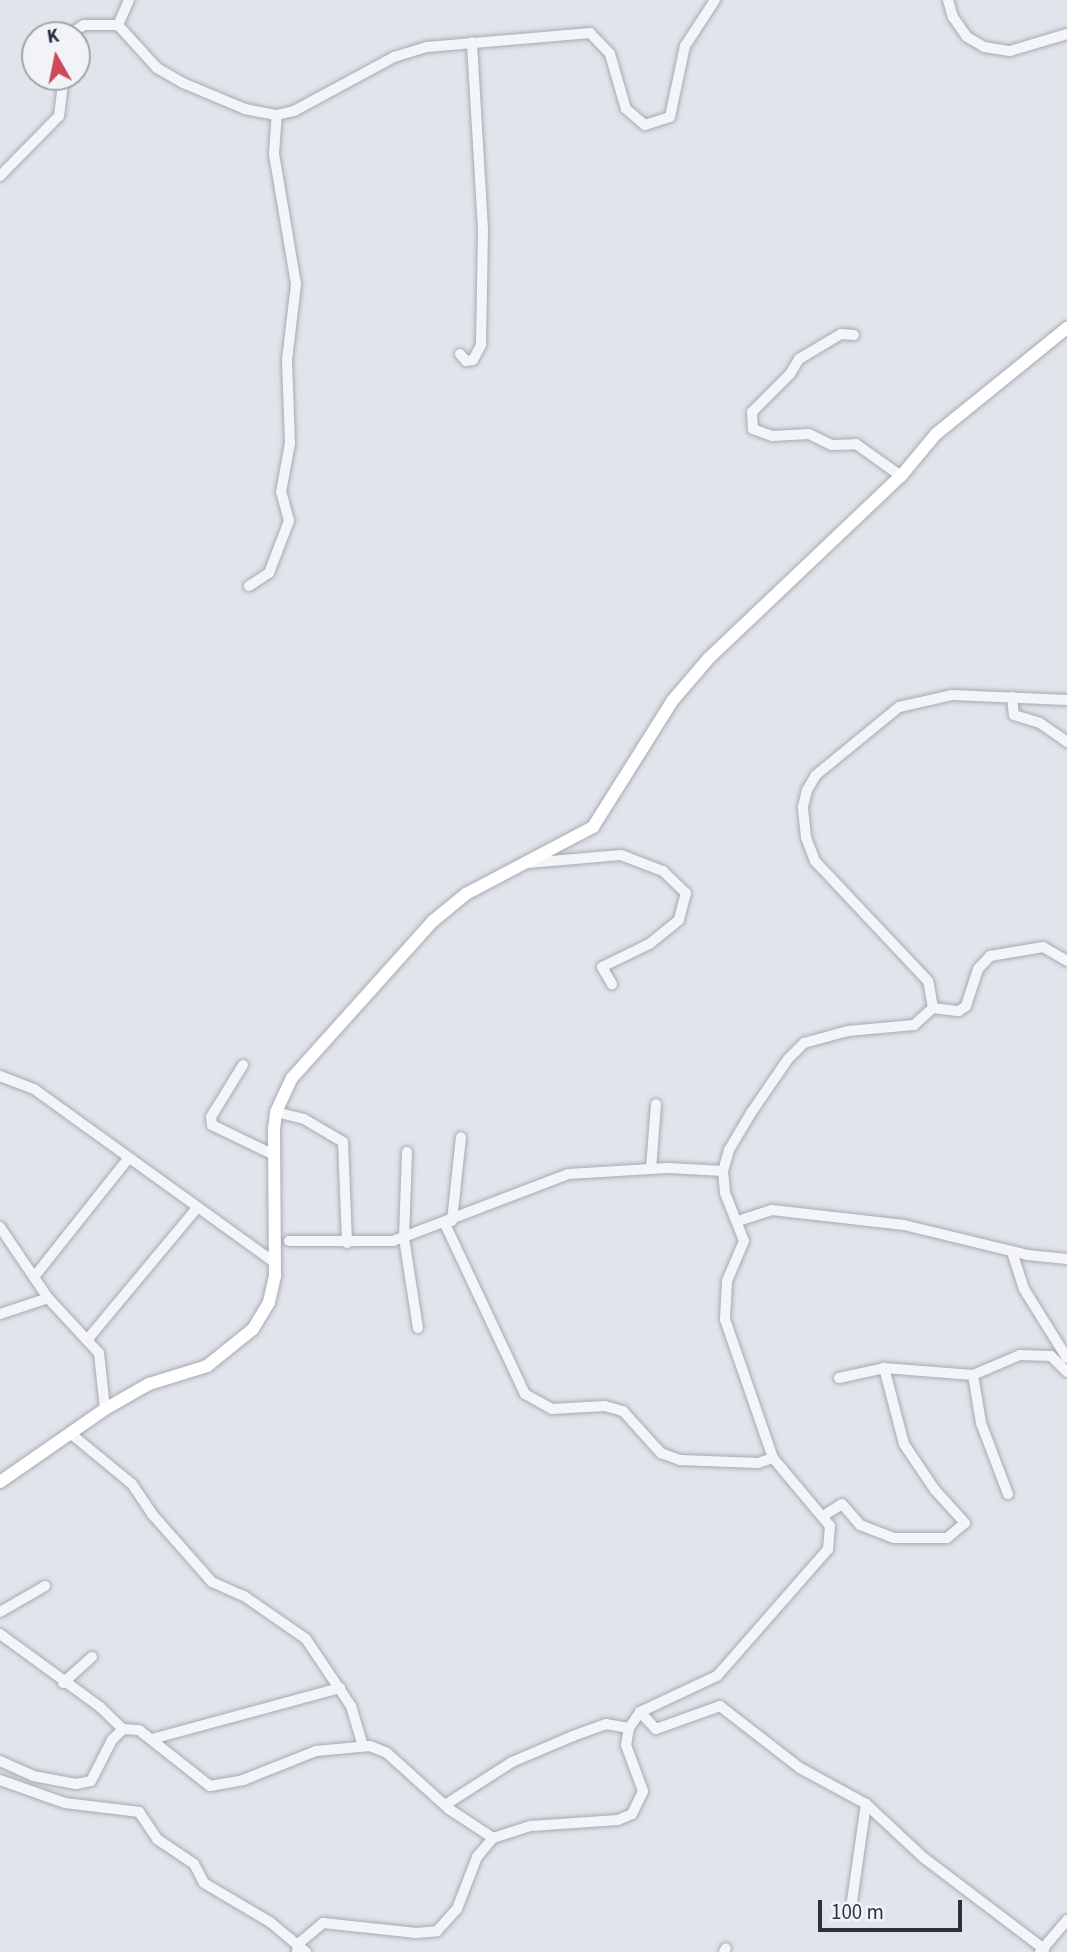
<!DOCTYPE html>
<style>
body{margin:0}
#map{position:relative;width:1067px;height:1952px;overflow:hidden;background:#e1e4ea;font-family:"Source Sans 3",sans-serif}
div>[style]{position:absolute}
.roads{filter:drop-shadow(0 0 2px #a6abb4) drop-shadow(0 0 2px #a6abb4)}
.minor>*{height:10px;margin:-5px;padding:0 5px;transform-origin:5px;border-radius:5px;background:#f4f5f8}
.major>*{height:12px;margin:-6px;padding:0 6px;transform-origin:6px;border-radius:6px;background:#fff}
span{translate:-50% -50%;white-space:nowrap;text-align:center;line-height:1.15;-webkit-text-stroke:7px #f1f3f7;paint-order:stroke}
.north{position:absolute;left:21px;top:21px;width:70px;height:70px;box-sizing:border-box;background:#f1f3f7;border:2px solid #a1a5ae;border-radius:50%;rotate:351deg;font-size:19px;font-weight:700;line-height:28px;text-align:center;color:#2a3141}
.north::after{content:'';display:block;margin:auto;width:24px;height:32px;background:#cc4958;clip-path:polygon(50% 0,100% 100%,50% 72%,0 100%)}
.scale{position:absolute;left:818px;top:1900px;width:144px;height:32px;box-sizing:border-box;border:4px solid #2a3141;border-top:0;padding-left:9px;font-size:21px;line-height:24px;white-space:nowrap;color:#2a3141;-webkit-text-stroke:5px #f1f3f7;paint-order:stroke}
</style>
<div id="map">
<div class="roads">
<div class="minor">
<i style="left:948px;top:0;width:18px;rotate:74deg"></i>
<i style="left:953px;top:17px;width:24px;rotate:55deg"></i>
<i style="left:967px;top:37px;width:20px;rotate:30deg"></i>
<i style="left:984px;top:47px;width:26px;rotate:9deg"></i>
<i style="left:1010px;top:51px;width:59px;rotate:-16.6deg"></i>
<i style="left:118px;top:25px;width:27px;rotate:-66deg"></i>
<i style="left:69px;top:35px;width:18px;rotate:-34deg"></i>
<i style="left:84px;top:25px;width:34px"></i>
<i style="left:118px;top:25px;width:58px;rotate:47.8deg"></i>
<i style="left:157px;top:68px;width:30px;rotate:30deg"></i>
<i style="left:183px;top:83px;width:67px;rotate:22.8deg"></i>
<i style="left:245px;top:109px;width:33px;rotate:11deg"></i>
<i style="left:277px;top:115px;width:17px;rotate:-13deg"></i>
<i style="left:294px;top:111px;width:114px;rotate:-28.4deg"></i>
<i style="left:394px;top:57px;width:34px;rotate:-17deg"></i>
<i style="left:427px;top:47px;width:164px;rotate:-4.9deg"></i>
<i style="left:590px;top:33px;width:29px;rotate:46deg"></i>
<i style="left:610px;top:54px;width:57px;rotate:73.8deg"></i>
<i style="left:626px;top:109px;width:25px;rotate:40deg"></i>
<i style="left:645px;top:125px;width:26px;rotate:-18deg"></i>
<i style="left:670px;top:117px;width:73px;rotate:-78.1deg"></i>
<i style="left:685px;top:46px;width:55px;rotate:-56.9deg"></i>
<i style="left:0;top:176px;width:84px;rotate:-45.5deg"></i>
<i style="left:59px;top:116px;width:39px;rotate:-83deg"></i>
<i style="left:854px;top:335px;width:13px;rotate:-176deg"></i>
<i style="left:841px;top:334px;width:49px;rotate:149.2deg"></i>
<i style="left:799px;top:359px;width:17px;rotate:121deg"></i>
<i style="left:790px;top:374px;width:54px;rotate:135deg"></i>
<i style="left:752px;top:412px;width:17px;rotate:87deg"></i>
<i style="left:753px;top:429px;width:20px;rotate:20deg"></i>
<i style="left:772px;top:436px;width:37px;rotate:-3deg"></i>
<i style="left:809px;top:434px;width:25px;rotate:26deg"></i>
<i style="left:832px;top:445px;width:24px;rotate:-2deg"></i>
<i style="left:856px;top:444px;width:55px;rotate:35.4deg"></i>
<i style="left:460px;top:354px;width:9px;rotate:49deg"></i>
<i style="left:466px;top:361px;width:7px;rotate:-8deg"></i>
<i style="left:473px;top:360px;width:17px;rotate:-62deg"></i>
<i style="left:481px;top:345px;width:116px;rotate:-89deg"></i>
<i style="left:483px;top:229px;width:187px;rotate:-93.4deg"></i>
<i style="left:249px;top:586px;width:24px;rotate:-33deg"></i>
<i style="left:269px;top:573px;width:56px;rotate:-69deg"></i>
<i style="left:289px;top:521px;width:30px;rotate:-105deg"></i>
<i style="left:281px;top:492px;width:50px;rotate:-79.6deg"></i>
<i style="left:290px;top:443px;width:83px;rotate:-92.1deg"></i>
<i style="left:287px;top:360px;width:77px;rotate:-83.2deg"></i>
<i style="left:296px;top:284px;width:132px;rotate:-99.6deg"></i>
<i style="left:274px;top:154px;width:39px;rotate:-86deg"></i>
<i style="left:1012px;top:697px;width:18px;rotate:84deg"></i>
<i style="left:1014px;top:715px;width:27px;rotate:17deg"></i>
<i style="left:1040px;top:723px;width:33px;rotate:35deg"></i>
<i style="left:528px;top:863px;width:93px;rotate:-4.9deg"></i>
<i style="left:621px;top:855px;width:45px;rotate:20.9deg"></i>
<i style="left:663px;top:871px;width:32px;rotate:44deg"></i>
<i style="left:686px;top:893px;width:28px;rotate:105deg"></i>
<i style="left:679px;top:920px;width:38px;rotate:141deg"></i>
<i style="left:649px;top:944px;width:52px;rotate:153.9deg"></i>
<i style="left:602px;top:967px;width:20px;rotate:60deg"></i>
<i style="left:933px;top:1008px;width:26px;rotate:7deg"></i>
<i style="left:959px;top:1011px;width:9px;rotate:-36deg"></i>
<i style="left:966px;top:1006px;width:39px;rotate:-72deg"></i>
<i style="left:978px;top:969px;width:18px;rotate:-47deg"></i>
<i style="left:990px;top:956px;width:54px;rotate:-9.6deg"></i>
<i style="left:1043px;top:947px;width:28px;rotate:30deg"></i>
<i style="left:243px;top:1065px;width:61px;rotate:121.6deg"></i>
<i style="left:211px;top:1117px;width:8px;rotate:83deg"></i>
<i style="left:212px;top:1125px;width:69px;rotate:25.8deg"></i>
<i style="left:0;top:1076px;width:36px;rotate:21deg"></i>
<i style="left:34px;top:1089px;width:297px;rotate:35.8deg"></i>
<i style="left:276px;top:1112px;width:29px;rotate:14deg"></i>
<i style="left:304px;top:1119px;width:45px;rotate:30.5deg"></i>
<i style="left:343px;top:1142px;width:101px;rotate:87.7deg"></i>
<i style="left:407px;top:1152px;width:86px;rotate:92deg"></i>
<i style="left:404px;top:1238px;width:91px;rotate:81.2deg"></i>
<i style="left:651px;top:1169px;width:65px;rotate:-85.6deg"></i>
<i style="left:452px;top:1221px;width:84px;rotate:-83.9deg"></i>
<i style="left:738px;top:1221px;width:36px;rotate:-18deg"></i>
<i style="left:772px;top:1210px;width:133px;rotate:6.5deg"></i>
<i style="left:904px;top:1225px;width:128px;rotate:13.6deg"></i>
<i style="left:1028px;top:1255px;width:39px;rotate:6deg"></i>
<i style="left:445px;top:1224px;width:188px;rotate:64.8deg"></i>
<i style="left:525px;top:1394px;width:31px;rotate:29deg"></i>
<i style="left:552px;top:1409px;width:53px;rotate:-3.2deg"></i>
<i style="left:605px;top:1406px;width:19px;rotate:16deg"></i>
<i style="left:623px;top:1411px;width:57px;rotate:47.9deg"></i>
<i style="left:661px;top:1453px;width:20px;rotate:20deg"></i>
<i style="left:680px;top:1460px;width:78px;rotate:2.2deg"></i>
<i style="left:758px;top:1463px;width:16px;rotate:-18deg"></i>
<i style="left:0;top:1227px;width:86px;rotate:55.9deg"></i>
<i style="left:48px;top:1298px;width:75px;rotate:47.2deg"></i>
<i style="left:99px;top:1353px;width:56px;rotate:83.9deg"></i>
<i style="left:289px;top:1241px;width:104px"></i>
<i style="left:393px;top:1241px;width:187px;rotate:-20.9deg"></i>
<i style="left:568px;top:1174px;width:100px;rotate:-3.4deg"></i>
<i style="left:668px;top:1168px;width:55px;rotate:3.1deg"></i>
<i style="left:1012px;top:1252px;width:39px;rotate:72deg"></i>
<i style="left:1024px;top:1289px;width:81px;rotate:58.1deg"></i>
<i style="left:34px;top:1277px;width:149px;rotate:-51.5deg"></i>
<i style="left:0;top:1314px;width:51px;rotate:-18.4deg"></i>
<i style="left:87px;top:1340px;width:172px;rotate:-50.2deg"></i>
<i style="left:973px;top:1375px;width:51px;rotate:-23.1deg"></i>
<i style="left:1020px;top:1355px;width:31px;rotate:2deg"></i>
<i style="left:1051px;top:1356px;width:23px;rotate:45deg"></i>
<i style="left:839px;top:1378px;width:46px;rotate:-12.5deg"></i>
<i style="left:70px;top:1433px;width:80px;rotate:39.4deg"></i>
<i style="left:132px;top:1484px;width:36px;rotate:56deg"></i>
<i style="left:152px;top:1514px;width:91px;rotate:48.6deg"></i>
<i style="left:212px;top:1582px;width:35px;rotate:24deg"></i>
<i style="left:244px;top:1596px;width:75px;rotate:34.7deg"></i>
<i style="left:306px;top:1639px;width:81px;rotate:56.1deg"></i>
<i style="left:351px;top:1706px;width:42px;rotate:73.3deg"></i>
<i style="left:823px;top:1516px;width:22px;rotate:-32deg"></i>
<i style="left:842px;top:1504px;width:28px;rotate:49deg"></i>
<i style="left:860px;top:1525px;width:36px;rotate:21deg"></i>
<i style="left:894px;top:1538px;width:53px"></i>
<i style="left:947px;top:1538px;width:23px;rotate:-40deg"></i>
<i style="left:965px;top:1523px;width:45px;rotate:-132.3deg"></i>
<i style="left:935px;top:1490px;width:55px;rotate:-124deg"></i>
<i style="left:904px;top:1444px;width:79px;rotate:-104.7deg"></i>
<i style="left:884px;top:1368px;width:89px;rotate:4.5deg"></i>
<i style="left:973px;top:1375px;width:49px;rotate:80.5deg"></i>
<i style="left:981px;top:1423px;width:76px;rotate:69.2deg"></i>
<i style="left:0;top:1612px;width:52px;rotate:-30deg"></i>
<i style="left:0;top:1634px;width:124px;rotate:36.1deg"></i>
<i style="left:100px;top:1707px;width:32px;rotate:44deg"></i>
<i style="left:63px;top:1683px;width:39px;rotate:-42deg"></i>
<i style="left:640px;top:1712px;width:23px;rotate:47deg"></i>
<i style="left:656px;top:1729px;width:68px;rotate:-19.8deg"></i>
<i style="left:720px;top:1706px;width:101px;rotate:37.8deg"></i>
<i style="left:800px;top:1768px;width:75px;rotate:28.6deg"></i>
<i style="left:866px;top:1804px;width:79px;rotate:43deg"></i>
<i style="left:924px;top:1858px;width:151px;rotate:37.2deg"></i>
<i style="left:152px;top:1739px;width:195px;rotate:-15.2deg"></i>
<i style="left:0;top:1761px;width:36px;rotate:24deg"></i>
<i style="left:33px;top:1776px;width:44px;rotate:10.5deg"></i>
<i style="left:76px;top:1784px;width:15px;rotate:-11deg"></i>
<i style="left:91px;top:1781px;width:46px;rotate:-62.9deg"></i>
<i style="left:112px;top:1740px;width:16px;rotate:-45deg"></i>
<i style="left:123px;top:1729px;width:16px;rotate:4deg"></i>
<i style="left:139px;top:1730px;width:90px;rotate:38.3deg"></i>
<i style="left:210px;top:1786px;width:34px;rotate:-10deg"></i>
<i style="left:243px;top:1780px;width:79px;rotate:-21.7deg"></i>
<i style="left:316px;top:1751px;width:54px;rotate:-5.3deg"></i>
<i style="left:370px;top:1746px;width:18px;rotate:22deg"></i>
<i style="left:387px;top:1753px;width:84px;rotate:42.1deg"></i>
<i style="left:449px;top:1809px;width:53px;rotate:33.4deg"></i>
<i style="left:0;top:1780px;width:69px;rotate:19.5deg"></i>
<i style="left:65px;top:1803px;width:75px;rotate:6.9deg"></i>
<i style="left:139px;top:1812px;width:32px;rotate:56deg"></i>
<i style="left:157px;top:1839px;width:45px;rotate:34deg"></i>
<i style="left:194px;top:1864px;width:21px;rotate:62deg"></i>
<i style="left:204px;top:1883px;width:77px;rotate:30.6deg"></i>
<i style="left:270px;top:1922px;width:47px;rotate:39.8deg"></i>
<i style="left:445px;top:1805px;width:80px;rotate:-32.7deg"></i>
<i style="left:512px;top:1762px;width:66px;rotate:-23.1deg"></i>
<i style="left:573px;top:1736px;width:35px;rotate:-20deg"></i>
<i style="left:606px;top:1724px;width:23px;rotate:10deg"></i>
<i style="left:852px;top:1901px;width:98px;rotate:-81.8deg"></i>
<i style="left:297px;top:1952px;width:8px;rotate:-83deg"></i>
<i style="left:298px;top:1944px;width:33px;rotate:-40deg"></i>
<i style="left:323px;top:1923px;width:94px;rotate:6.1deg"></i>
<i style="left:416px;top:1933px;width:21px;rotate:-5deg"></i>
<i style="left:437px;top:1931px;width:30px;rotate:-48deg"></i>
<i style="left:457px;top:1909px;width:56px;rotate:-69deg"></i>
<i style="left:477px;top:1857px;width:25px;rotate:-50deg"></i>
<i style="left:493px;top:1838px;width:40px;rotate:-18deg"></i>
<i style="left:531px;top:1826px;width:87px;rotate:-3.9deg"></i>
<i style="left:618px;top:1820px;width:15px;rotate:-23deg"></i>
<i style="left:632px;top:1814px;width:25px;rotate:-64deg"></i>
<i style="left:643px;top:1791px;width:49px;rotate:-110.3deg"></i>
<i style="left:626px;top:1745px;width:17px;rotate:-80deg"></i>
<i style="left:629px;top:1728px;width:19px;rotate:-55deg"></i>
<i style="left:640px;top:1712px;width:85px;rotate:-25.1deg"></i>
<i style="left:717px;top:1676px;width:169px;rotate:-48.8deg"></i>
<i style="left:828px;top:1549px;width:23px;rotate:-85deg"></i>
<i style="left:830px;top:1526px;width:89px;rotate:-130deg"></i>
<i style="left:773px;top:1458px;width:147px;rotate:-109.1deg"></i>
<i style="left:725px;top:1319px;width:38px;rotate:-87deg"></i>
<i style="left:727px;top:1281px;width:43px;rotate:-67deg"></i>
<i style="left:744px;top:1241px;width:52px;rotate:-111.6deg"></i>
<i style="left:725px;top:1193px;width:22px;rotate:-95deg"></i>
<i style="left:723px;top:1171px;width:22px;rotate:-74deg"></i>
<i style="left:729px;top:1150px;width:43px;rotate:-59.3deg"></i>
<i style="left:751px;top:1113px;width:65px;rotate:-55.6deg"></i>
<i style="left:788px;top:1059px;width:23px;rotate:-45deg"></i>
<i style="left:804px;top:1043px;width:46px;rotate:-15.3deg"></i>
<i style="left:848px;top:1031px;width:66px;rotate:-5.2deg"></i>
<i style="left:914px;top:1025px;width:25px;rotate:-42deg"></i>
<i style="left:933px;top:1008px;width:27px;rotate:-100deg"></i>
<i style="left:928px;top:981px;width:165px;rotate:-133.3deg"></i>
<i style="left:815px;top:861px;width:26px;rotate:-111deg"></i>
<i style="left:806px;top:837px;width:30px;rotate:-96deg"></i>
<i style="left:803px;top:807px;width:17px;rotate:-77deg"></i>
<i style="left:807px;top:790px;width:17px;rotate:-59deg"></i>
<i style="left:816px;top:775px;width:107px;rotate:-39.3deg"></i>
<i style="left:899px;top:707px;width:54px;rotate:-12.8deg"></i>
<i style="left:952px;top:695px;width:115px;rotate:2.5deg"></i>
<i style="left:724px;top:1952px;width:4px;rotate:-63deg"></i>
<i style="left:1040px;top:1952px;width:42px;rotate:-49.8deg"></i>
</div>
<div class="major">
<i style="left:0;top:1482px;width:128px;rotate:-34.8deg"></i>
<i style="left:105px;top:1409px;width:51px;rotate:-29.6deg"></i>
<i style="left:149px;top:1384px;width:61px;rotate:-17.2deg"></i>
<i style="left:207px;top:1366px;width:59px;rotate:-38.8deg"></i>
<i style="left:253px;top:1329px;width:31px;rotate:-59deg"></i>
<i style="left:269px;top:1302px;width:27px;rotate:-77deg"></i>
<i style="left:275px;top:1276px;width:147px;rotate:-90.4deg"></i>
<i style="left:274px;top:1129px;width:17px;rotate:-83deg"></i>
<i style="left:276px;top:1112px;width:38px;rotate:-65deg"></i>
<i style="left:292px;top:1078px;width:211px;rotate:-48.1deg"></i>
<i style="left:433px;top:921px;width:43px;rotate:-39.3deg"></i>
<i style="left:466px;top:894px;width:144px;rotate:-27.8deg"></i>
<i style="left:593px;top:827px;width:150px;rotate:-57.8deg"></i>
<i style="left:673px;top:700px;width:55px;rotate:-49.4deg"></i>
<i style="left:709px;top:658px;width:265px;rotate:-43.5deg"></i>
<i style="left:901px;top:476px;width:55px;rotate:-50.2deg"></i>
<i style="left:936px;top:434px;width:169px;rotate:-39deg"></i>
</div>
</div>
<div class="north">K</div>
<div class="scale">100 m</div>
</div>
